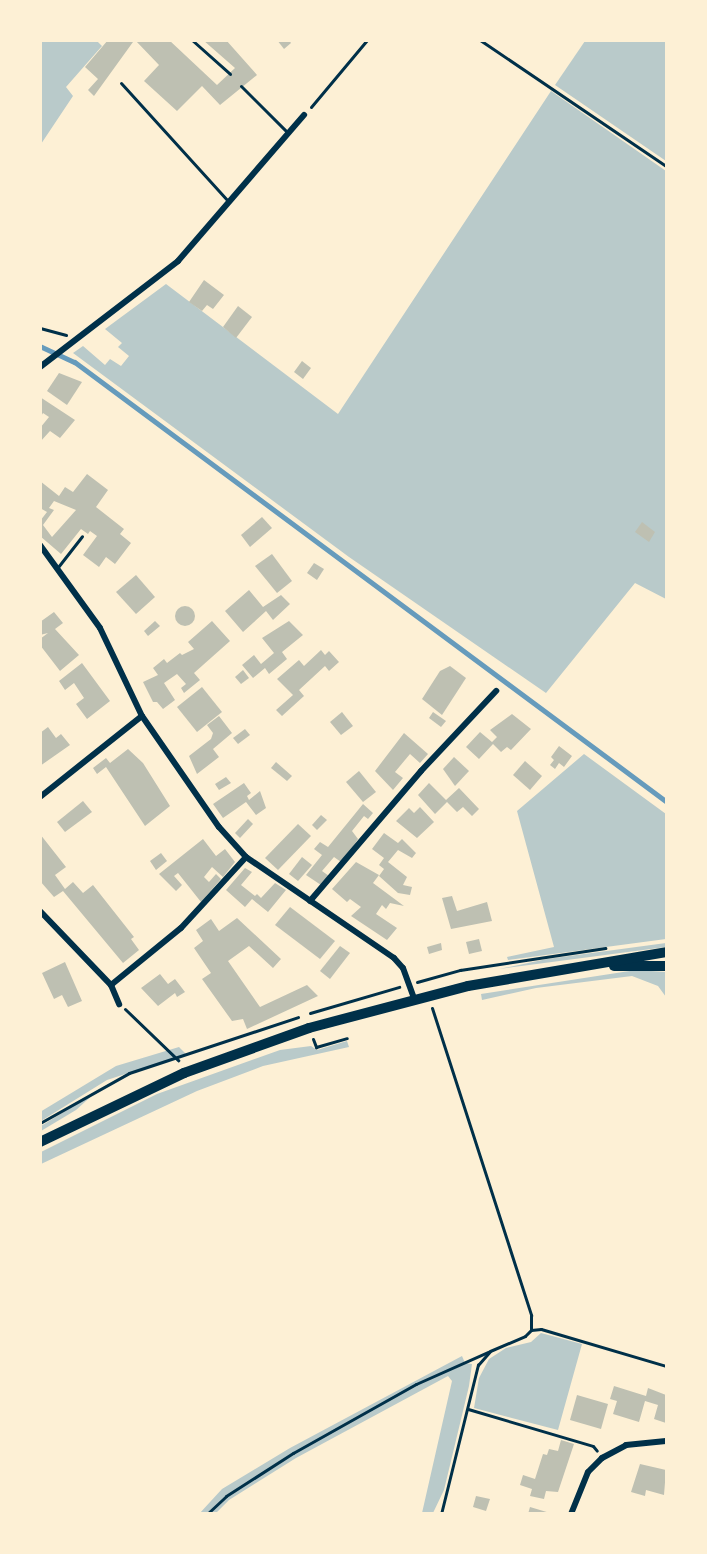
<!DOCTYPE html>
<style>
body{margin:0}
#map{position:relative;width:707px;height:1554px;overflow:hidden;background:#fdf0d5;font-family:"Libre Baskerville",serif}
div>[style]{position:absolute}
.green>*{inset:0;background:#b9caca}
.stream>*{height:4.5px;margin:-2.25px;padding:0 2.25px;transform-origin:2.25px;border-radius:2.25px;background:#669bbc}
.building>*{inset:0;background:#bec0b2}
.round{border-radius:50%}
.path>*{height:3px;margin:-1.5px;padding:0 1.5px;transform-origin:1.5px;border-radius:1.5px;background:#003049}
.service>*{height:3px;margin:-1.5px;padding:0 1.5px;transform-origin:1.5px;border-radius:1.5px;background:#003049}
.minor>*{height:6px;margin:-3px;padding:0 3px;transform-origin:3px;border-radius:3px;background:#003049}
.primary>*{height:10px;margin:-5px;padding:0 5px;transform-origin:5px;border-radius:5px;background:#003049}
span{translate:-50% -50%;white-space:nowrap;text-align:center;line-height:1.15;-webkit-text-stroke:6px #fdf0d5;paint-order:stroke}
.frame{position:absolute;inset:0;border:42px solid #fdf0d5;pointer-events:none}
</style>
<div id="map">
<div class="green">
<i style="clip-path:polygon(41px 40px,97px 41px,102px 46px,66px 87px,73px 96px,41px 144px)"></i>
<i style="clip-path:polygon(585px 41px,666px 41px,666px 161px,555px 85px)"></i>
<i style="clip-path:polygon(551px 91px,666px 171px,666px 599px,635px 583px,546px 693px,349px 557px,73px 353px,83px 346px,105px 365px,110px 359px,121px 366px,129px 356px,118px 347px,122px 343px,105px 329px,166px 284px,338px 414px)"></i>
<i style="clip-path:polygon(584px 754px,666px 814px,666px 939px,508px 960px,507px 957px,554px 947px,517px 811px)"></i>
<i style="clip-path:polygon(666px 943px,666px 947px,499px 969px,547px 959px)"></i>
<i style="clip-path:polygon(636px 970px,666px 972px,666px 997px,658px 986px,632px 976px,536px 988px,482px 1000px,481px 994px)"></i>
<i style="clip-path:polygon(347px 1041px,349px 1047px,263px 1066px,197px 1091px,41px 1164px,41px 1152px,157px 1094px,280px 1050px,311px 1046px,317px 1050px)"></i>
<i style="clip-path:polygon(179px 1047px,186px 1054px,107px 1080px,41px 1121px,40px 1112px,116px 1066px)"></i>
<i style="clip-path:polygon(96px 1092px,76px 1110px,41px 1131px,41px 1126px)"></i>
<i style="clip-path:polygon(541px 1333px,582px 1344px,558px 1430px,474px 1408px,479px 1378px,489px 1359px,506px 1348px,531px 1342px)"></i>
<i style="clip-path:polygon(462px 1356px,465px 1363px,472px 1364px,469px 1386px,444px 1490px,433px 1513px,422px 1513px,452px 1381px,448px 1376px,296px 1458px,229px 1500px,216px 1513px,199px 1514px,222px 1489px,290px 1448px)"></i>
</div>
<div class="stream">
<i style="left:40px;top:346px;width:38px;rotate:25deg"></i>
<i style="left:75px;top:362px;width:736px;rotate:36.61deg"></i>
</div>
<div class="building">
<i style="clip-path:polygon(108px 40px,133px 42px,94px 96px,88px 90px,98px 79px,85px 67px)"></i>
<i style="clip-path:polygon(135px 40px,169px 40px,217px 85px,235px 68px,203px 40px,226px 40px,257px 75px,220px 105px,202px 86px,177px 111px,144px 81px,159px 65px)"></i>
<i style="clip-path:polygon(277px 40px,289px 40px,291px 43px,284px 49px)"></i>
<i style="clip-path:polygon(204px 280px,224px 295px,213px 309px,207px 305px,202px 311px,189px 302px)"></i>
<i style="clip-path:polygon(238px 306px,252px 317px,236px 338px,223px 327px)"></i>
<i style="clip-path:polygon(302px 361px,311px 368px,303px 379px,294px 372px)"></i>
<i style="clip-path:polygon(59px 373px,82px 382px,67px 405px,47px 391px)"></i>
<i style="clip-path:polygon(40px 397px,75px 420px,60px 438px,50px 431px,40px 442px,40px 428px,49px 417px,43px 413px,40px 418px)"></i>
<i style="clip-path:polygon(evenodd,87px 474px,108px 490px,96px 507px,124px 529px,120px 534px,131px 543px,115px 564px,106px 557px,99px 567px,83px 555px,97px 536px,90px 531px,88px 534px,81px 529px,61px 554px,40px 536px,40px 521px,47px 512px,40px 508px,40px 481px,59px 496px,65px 487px,73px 492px,87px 474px,54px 501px,76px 510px,52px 537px,43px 525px,54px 510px,49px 508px,54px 501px)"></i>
<i style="clip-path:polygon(262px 517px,272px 528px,250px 547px,241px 535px)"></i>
<i style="clip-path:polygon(642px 522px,655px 532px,649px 542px,635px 532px)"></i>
<i style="clip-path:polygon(272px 554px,292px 581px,277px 593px,255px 566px)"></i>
<i style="clip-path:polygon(314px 563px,324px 569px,317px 580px,307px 573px)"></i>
<i style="clip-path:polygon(136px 575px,155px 597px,136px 614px,116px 592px)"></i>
<i style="clip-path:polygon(249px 590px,263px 607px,281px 595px,290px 604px,273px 620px,266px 611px,243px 632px,225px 611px)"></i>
<i class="round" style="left:175px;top:606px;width:20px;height:20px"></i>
<i style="clip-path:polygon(54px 612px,63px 623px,55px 629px,79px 655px,60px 671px,40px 645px,40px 639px,48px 633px,40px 635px,40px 622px)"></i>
<i style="clip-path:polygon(155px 621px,160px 626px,148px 636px,144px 631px)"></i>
<i style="clip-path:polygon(212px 621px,230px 641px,194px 673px,200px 680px,184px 693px,181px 688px,186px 684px,177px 674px,164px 683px,175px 700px,163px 709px,157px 702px,153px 702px,143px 682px,158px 675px,153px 668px,164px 659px,167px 663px,180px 653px,182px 655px,194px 649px,188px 642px)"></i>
<i style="clip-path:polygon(289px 621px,303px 635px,282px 652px,287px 659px,269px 674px,265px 668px,253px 678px,242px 665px,254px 655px,261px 664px,274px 653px,262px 638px)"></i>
<i style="clip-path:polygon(321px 650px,325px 655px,329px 651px,339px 662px,329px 671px,325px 666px,299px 690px,304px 696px,282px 716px,276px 710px,293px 695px,277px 679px,299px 660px,304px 666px)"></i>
<i style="clip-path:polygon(82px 663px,110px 701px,87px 719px,76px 704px,84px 698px,74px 683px,65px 690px,59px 681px)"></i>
<i style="clip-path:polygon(450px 666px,466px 678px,442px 715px,422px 699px,440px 671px)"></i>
<i style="clip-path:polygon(243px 670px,249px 678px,241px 684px,235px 677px)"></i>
<i style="clip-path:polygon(202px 687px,222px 712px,197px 732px,177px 707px)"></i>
<i style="clip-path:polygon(342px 712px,353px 726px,341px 735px,330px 722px)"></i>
<i style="clip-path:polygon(433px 712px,446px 721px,441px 727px,429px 718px)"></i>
<i style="clip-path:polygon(512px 714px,531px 729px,511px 750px,507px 747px,501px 752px,493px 744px,479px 759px,466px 747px,480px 732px,492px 742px,497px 737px,490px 730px)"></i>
<i style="clip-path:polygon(219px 716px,232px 733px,213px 749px,219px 757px,197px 774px,189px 756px,211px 739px,213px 733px,207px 725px)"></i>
<i style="clip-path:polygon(48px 727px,56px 738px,61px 734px,70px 745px,40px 766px,40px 733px)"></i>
<i style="clip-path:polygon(245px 729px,250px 735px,238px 744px,233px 738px)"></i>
<i style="clip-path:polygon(404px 733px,428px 754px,420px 763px,410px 754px,395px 772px,403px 778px,393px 790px,375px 771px)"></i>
<i style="clip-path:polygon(559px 746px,572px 756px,564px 767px,559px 763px,555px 769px,550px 765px,554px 760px,551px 757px)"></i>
<i style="clip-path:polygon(128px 749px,143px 763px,170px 806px,145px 826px,106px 767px,97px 774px,93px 768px,106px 758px,110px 763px)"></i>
<i style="clip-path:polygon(454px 757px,469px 771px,455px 786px,443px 769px)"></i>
<i style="clip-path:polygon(525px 761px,542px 776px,530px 790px,513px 775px)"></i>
<i style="clip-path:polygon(276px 762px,292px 776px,287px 781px,271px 768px)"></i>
<i style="clip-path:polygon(359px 771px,376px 792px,363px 802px,346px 782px)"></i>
<i style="clip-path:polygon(226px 777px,231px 783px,219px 790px,215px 784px)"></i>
<i style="clip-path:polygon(244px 783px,251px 793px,247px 796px,249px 800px,260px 791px,266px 808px,256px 815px,246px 802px,223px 818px,213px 804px)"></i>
<i style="clip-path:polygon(429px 783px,446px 800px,459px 788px,479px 809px,472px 816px,463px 807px,457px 812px,447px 802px,435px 814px,418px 795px)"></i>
<i style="clip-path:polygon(83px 801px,92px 812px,65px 832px,57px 822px)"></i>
<i style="clip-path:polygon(363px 804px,373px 813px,368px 819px,364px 816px,352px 831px,358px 839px,346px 857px,341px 862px,334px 857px,322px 871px,329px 876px,321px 885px,306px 875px,322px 855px,314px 849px,320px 842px,328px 847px)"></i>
<i style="clip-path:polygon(420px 807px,434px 822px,417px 838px,396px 821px,409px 808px,414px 813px)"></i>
<i style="clip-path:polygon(321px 815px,327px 820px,317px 830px,312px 825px)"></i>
<i style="clip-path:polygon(248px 819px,253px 824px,240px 838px,235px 833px)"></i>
<i style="clip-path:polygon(298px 824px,311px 836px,278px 870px,265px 858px)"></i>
<i style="clip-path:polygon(384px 833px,398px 843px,402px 839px,416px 853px,412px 858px,398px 850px,388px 862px,407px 877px,403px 885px,412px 887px,410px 895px,398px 893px,379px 876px,384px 869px,379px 865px,384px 858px,372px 849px)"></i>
<i style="clip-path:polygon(40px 834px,66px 867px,55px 875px,65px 889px,73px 882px,83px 893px,93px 885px,134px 937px,131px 939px,139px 950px,123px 963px,63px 891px,54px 897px,40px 881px)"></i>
<i style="clip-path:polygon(203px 839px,216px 856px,225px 849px,235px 862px,223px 877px,212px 867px,204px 877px,209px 882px,216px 874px,221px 879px,201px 902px,178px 873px,174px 876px,182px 885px,176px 891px,159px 874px)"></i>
<i style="clip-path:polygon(161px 853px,167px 861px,156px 870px,150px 861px)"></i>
<i style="clip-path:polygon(302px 857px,312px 865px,298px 881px,289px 874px)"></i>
<i style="clip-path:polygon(356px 862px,379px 875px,373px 883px,404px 906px,390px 903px,386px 909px,382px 905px,376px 914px,397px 928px,387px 940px,351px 916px,361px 907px,350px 899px,347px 902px,332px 889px)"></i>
<i style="clip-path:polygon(245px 868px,252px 872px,241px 885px,255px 896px,257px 894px,261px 898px,275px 883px,286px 890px,268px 912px,252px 899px,245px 907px,226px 890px)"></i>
<i style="clip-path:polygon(452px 896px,457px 911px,487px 902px,492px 921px,451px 929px,442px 898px)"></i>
<i style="clip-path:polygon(290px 907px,335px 941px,320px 959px,275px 925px)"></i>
<i style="clip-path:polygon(237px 918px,281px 959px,273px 968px,249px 946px,228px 961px,260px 1007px,307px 985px,318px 996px,247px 1029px,243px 1019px,232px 1021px,202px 979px,211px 973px,194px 948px,203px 941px,196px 930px,211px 919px,219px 931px)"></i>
<i style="clip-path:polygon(479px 939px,482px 951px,469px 954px,466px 942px)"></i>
<i style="clip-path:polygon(441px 943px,442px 950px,429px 954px,427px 947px)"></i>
<i style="clip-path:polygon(340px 946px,350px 953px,330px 979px,320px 971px)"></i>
<i style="clip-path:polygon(65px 962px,82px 1001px,68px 1007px,62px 995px,54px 999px,42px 973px)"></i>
<i style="clip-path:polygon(160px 974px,168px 984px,175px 979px,185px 992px,177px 997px,175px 993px,158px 1006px,141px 988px)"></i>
<i style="clip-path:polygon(614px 1386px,646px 1396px,648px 1388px,666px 1395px,666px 1423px,654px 1419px,658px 1405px,645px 1401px,639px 1422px,613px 1414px,617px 1401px,610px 1399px)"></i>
<i style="clip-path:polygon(577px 1395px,608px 1404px,601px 1429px,570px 1420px)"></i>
<i style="clip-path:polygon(561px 1440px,574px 1444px,558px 1492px,546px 1491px,544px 1499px,530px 1496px,532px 1489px,520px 1485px,523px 1475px,535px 1479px,543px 1454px,547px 1455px,549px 1449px,558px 1451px)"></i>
<i style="clip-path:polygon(640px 1464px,666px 1470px,664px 1495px,646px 1490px,645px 1496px,631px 1492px)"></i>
<i style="clip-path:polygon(476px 1496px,490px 1499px,486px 1511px,473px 1507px)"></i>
<i style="clip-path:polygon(530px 1507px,550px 1513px,550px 1514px,528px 1514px)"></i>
</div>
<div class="path">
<i style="left:480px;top:40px;width:225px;rotate:34.1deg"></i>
<i style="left:311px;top:107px;width:87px;rotate:-50.1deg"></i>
<i style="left:40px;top:328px;width:27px;rotate:15deg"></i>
<i style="left:417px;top:982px;width:45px;rotate:-15.6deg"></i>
<i style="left:460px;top:970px;width:147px;rotate:-8.6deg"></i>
<i style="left:432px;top:1008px;width:323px;rotate:72.1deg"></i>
<i style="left:531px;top:1315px;width:15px;rotate:90deg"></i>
<i style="left:125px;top:1009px;width:74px;rotate:43.9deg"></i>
<i style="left:310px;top:1013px;width:93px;rotate:-16.3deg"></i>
<i style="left:313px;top:1039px;width:9px;rotate:69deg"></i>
<i style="left:316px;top:1047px;width:32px;rotate:-16deg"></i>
<i style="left:40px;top:1123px;width:102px;rotate:-29.3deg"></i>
<i style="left:129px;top:1073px;width:178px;rotate:-18.3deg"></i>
<i style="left:468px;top:1409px;width:130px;rotate:16.5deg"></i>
<i style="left:593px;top:1446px;width:6px;rotate:51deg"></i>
<i style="left:207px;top:1514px;width:26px;rotate:-43deg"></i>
<i style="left:226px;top:1496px;width:80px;rotate:-32.7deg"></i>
<i style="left:293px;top:1453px;width:141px;rotate:-29.3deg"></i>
<i style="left:416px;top:1384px;width:79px;rotate:-24deg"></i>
<i style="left:441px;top:1514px;width:154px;rotate:-76.1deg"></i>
<i style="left:478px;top:1365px;width:18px;rotate:-49deg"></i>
<i style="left:490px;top:1351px;width:38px;rotate:-23deg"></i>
<i style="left:525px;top:1336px;width:8px;rotate:-45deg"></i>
<i style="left:531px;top:1330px;width:10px;rotate:-6deg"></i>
<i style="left:541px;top:1329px;width:130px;rotate:16.5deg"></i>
</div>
<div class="service">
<i style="left:192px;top:40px;width:51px;rotate:41.8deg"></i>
<i style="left:121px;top:83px;width:159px;rotate:47.8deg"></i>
<i style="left:241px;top:86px;width:66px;rotate:45deg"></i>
<i style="left:58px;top:567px;width:39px;rotate:-52deg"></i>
</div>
<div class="minor">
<i style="left:40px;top:367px;width:174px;rotate:-37.5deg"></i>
<i style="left:178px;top:261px;width:193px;rotate:-49.2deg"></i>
<i style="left:40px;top:545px;width:102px;rotate:54.1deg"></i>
<i style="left:100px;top:628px;width:98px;rotate:64.5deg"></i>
<i style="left:142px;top:716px;width:135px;rotate:55.3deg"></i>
<i style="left:219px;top:827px;width:40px;rotate:48deg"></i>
<i style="left:246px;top:857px;width:179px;rotate:34.3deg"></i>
<i style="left:394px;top:958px;width:13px;rotate:48deg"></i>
<i style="left:403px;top:968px;width:33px;rotate:70deg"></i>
<i style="left:40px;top:797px;width:130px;rotate:-38.5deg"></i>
<i style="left:310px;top:901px;width:171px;rotate:-49.5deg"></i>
<i style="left:421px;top:771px;width:110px;rotate:-46.8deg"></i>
<i style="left:40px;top:911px;width:103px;rotate:46.2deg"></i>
<i style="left:111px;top:985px;width:21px;rotate:67deg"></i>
<i style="left:111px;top:985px;width:90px;rotate:-39.2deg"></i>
<i style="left:181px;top:928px;width:96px;rotate:-47.5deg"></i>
<i style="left:571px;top:1514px;width:45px;rotate:-68deg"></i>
<i style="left:588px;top:1472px;width:20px;rotate:-45deg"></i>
<i style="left:602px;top:1458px;width:27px;rotate:-28deg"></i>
<i style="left:626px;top:1445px;width:40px;rotate:-5.7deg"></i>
</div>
<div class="primary">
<i style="left:614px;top:966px;width:52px"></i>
<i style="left:40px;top:1142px;width:160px;rotate:-25.6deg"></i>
<i style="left:184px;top:1073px;width:133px;rotate:-19.8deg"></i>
<i style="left:309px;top:1028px;width:164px;rotate:-14.8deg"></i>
<i style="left:468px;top:986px;width:201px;rotate:-9.7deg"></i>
</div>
<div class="frame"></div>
</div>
